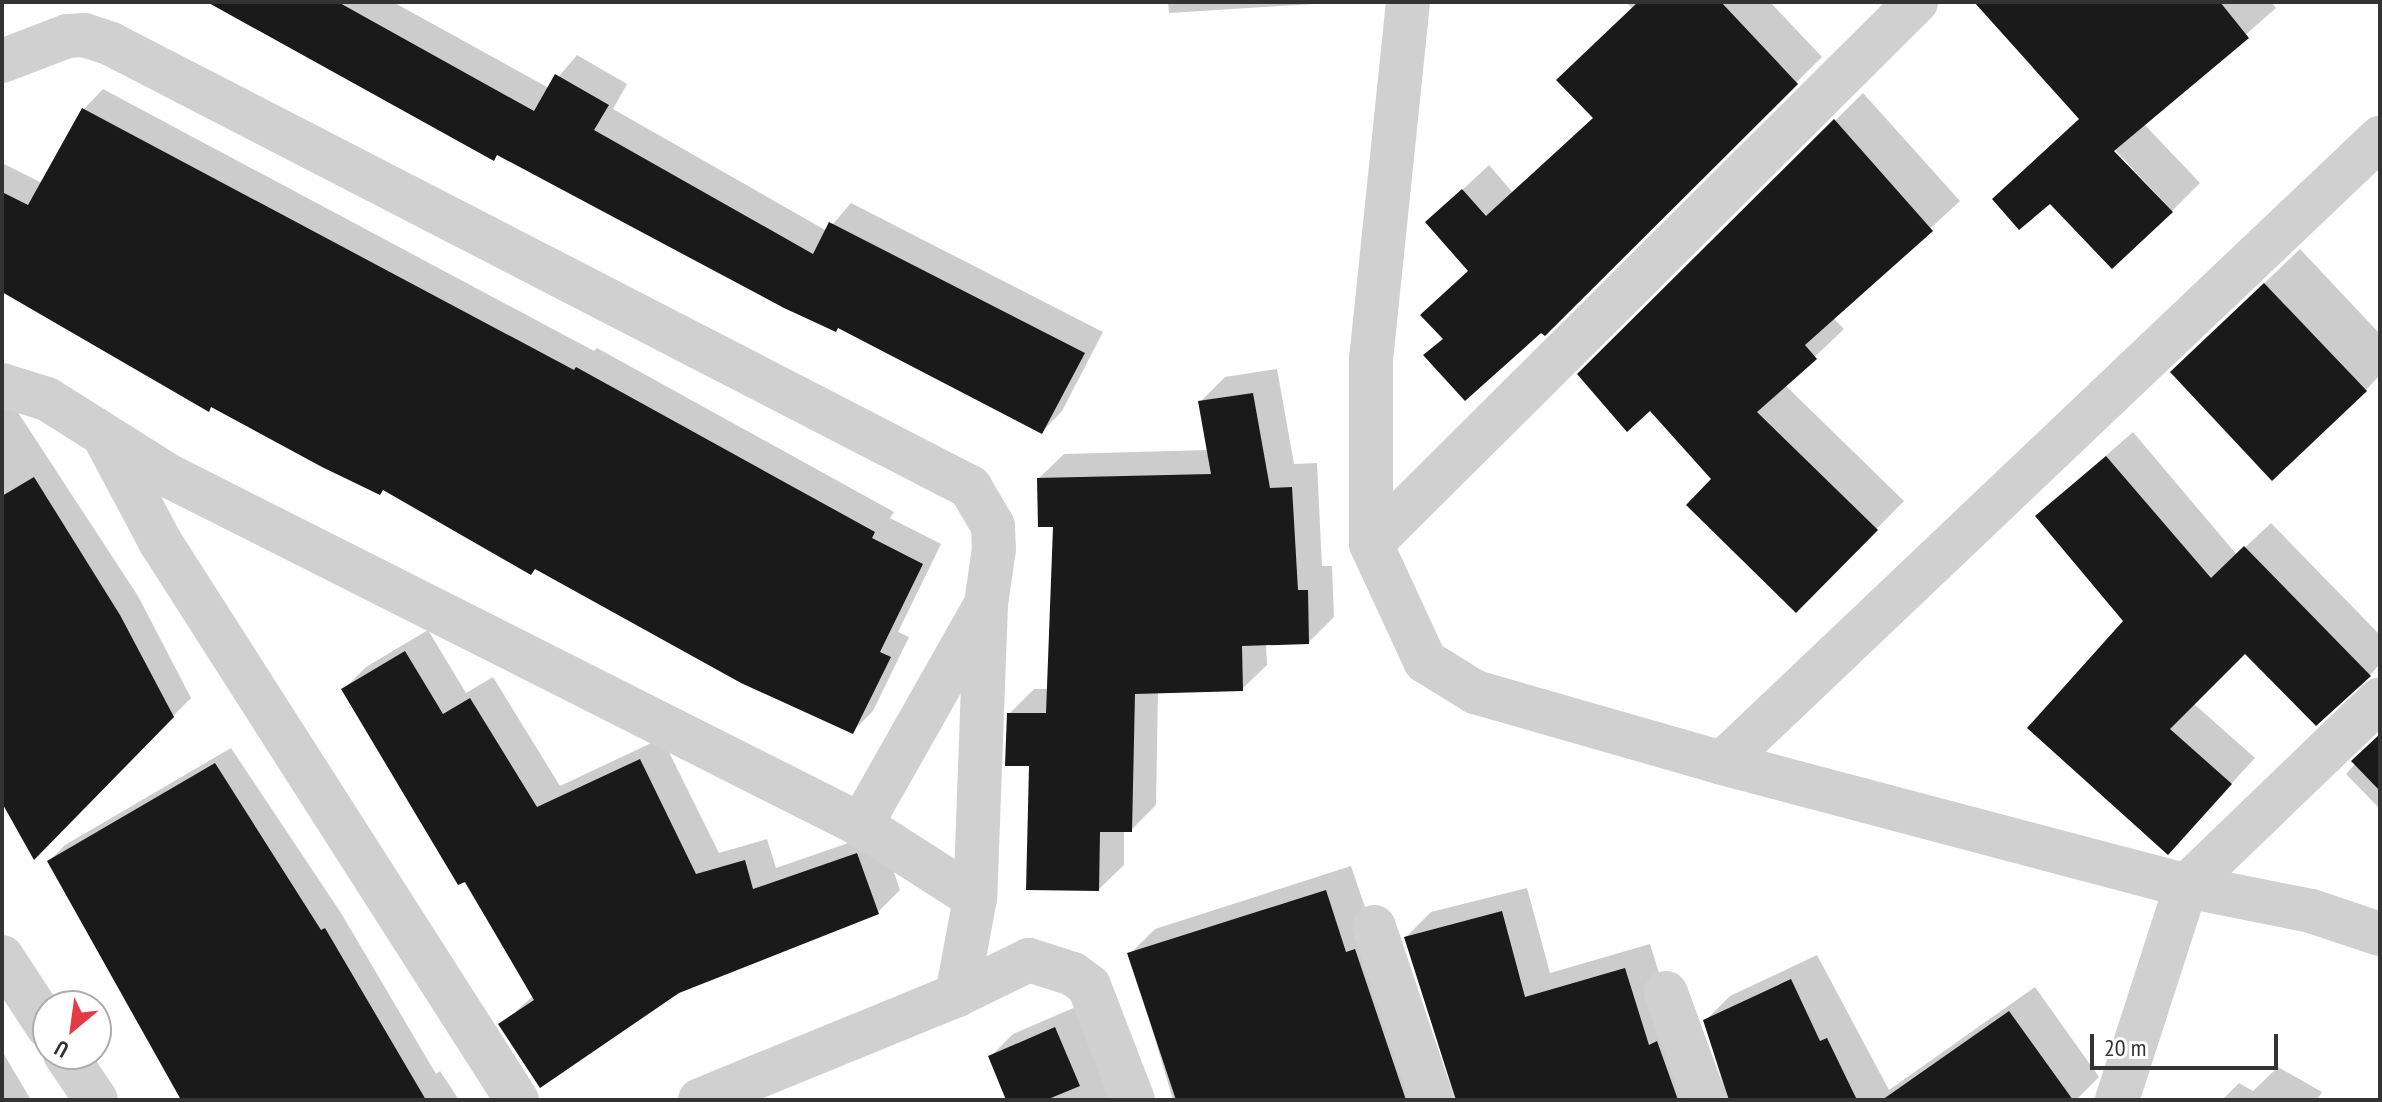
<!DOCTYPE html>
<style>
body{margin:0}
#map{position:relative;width:2382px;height:1102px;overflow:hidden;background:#fff;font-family:"PT Sans Narrow",sans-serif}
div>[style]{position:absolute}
.shadow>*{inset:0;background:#0003}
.building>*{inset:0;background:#1a1a1a}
.street>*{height:44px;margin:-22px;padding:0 22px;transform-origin:22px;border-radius:22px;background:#d0d0d0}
span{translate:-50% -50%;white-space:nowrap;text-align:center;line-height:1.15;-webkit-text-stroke:8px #fff;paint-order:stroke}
.frame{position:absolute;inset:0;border:4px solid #333;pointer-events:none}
.north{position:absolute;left:32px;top:990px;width:80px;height:80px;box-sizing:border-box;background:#fff;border:2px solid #adadad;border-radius:50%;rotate:209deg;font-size:22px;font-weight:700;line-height:32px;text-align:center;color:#333}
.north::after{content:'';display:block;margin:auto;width:28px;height:36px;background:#e63946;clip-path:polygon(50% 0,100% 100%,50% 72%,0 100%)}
.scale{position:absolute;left:2090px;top:1034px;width:188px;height:36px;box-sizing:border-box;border:4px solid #333;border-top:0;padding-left:10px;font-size:24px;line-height:28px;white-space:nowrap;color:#333;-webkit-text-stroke:6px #fff;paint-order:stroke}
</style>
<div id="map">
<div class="shadow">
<i style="clip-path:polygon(211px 2px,393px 2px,549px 88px,577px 55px,627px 84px,613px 109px,827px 231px,851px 203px,1103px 332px,1062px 411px,1042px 432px)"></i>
<i style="clip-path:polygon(1168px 2px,1346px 2px,1169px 13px)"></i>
<i style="clip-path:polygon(1626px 2px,1770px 2px,1822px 57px,1545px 333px,1426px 355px,1444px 337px,1470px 270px,1428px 222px,1489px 165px,1513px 193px,1594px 117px,1633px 9px)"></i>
<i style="clip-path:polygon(1977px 2px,2271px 2px,2276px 8px,2144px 124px,2200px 183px,2172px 211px)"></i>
<i style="clip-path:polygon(103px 89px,594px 351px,597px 348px,894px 512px,890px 518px,941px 544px,898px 632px,909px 637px,873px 711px,853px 731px,2px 290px,2px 163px,42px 183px,84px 109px)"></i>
<i style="clip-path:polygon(1863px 93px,1960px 201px,1833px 318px,1844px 329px,1785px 385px,1904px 501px,1796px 610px,1714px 479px,1650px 409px,1580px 374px)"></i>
<i style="clip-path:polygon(2300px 249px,2380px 334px,2380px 375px,2366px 390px,2207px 338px)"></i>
<i style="clip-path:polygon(1277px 369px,1294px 464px,1317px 463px,1322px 566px,1332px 566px,1334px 617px,1309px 642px,1266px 643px,1267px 665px,1242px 689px,1158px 691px,1156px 805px,1131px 830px,1124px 830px,1124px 865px,1099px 889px,1009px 714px,1034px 689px,1049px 689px,1055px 525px,1039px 478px,1064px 454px,1208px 450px,1200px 402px,1225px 377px)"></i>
<i style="clip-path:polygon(2px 388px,138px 596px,191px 698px,34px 856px,2px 799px)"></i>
<i style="clip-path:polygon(2133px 432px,2237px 555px,2271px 523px,2380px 635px,2380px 664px,2370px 675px,2245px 651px,2193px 703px,2255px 758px,2168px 852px,2126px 621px,2037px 516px)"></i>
<i style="clip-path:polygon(428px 630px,466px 693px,493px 677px,560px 786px,662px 738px,719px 853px,767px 839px,776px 868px,880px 832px,900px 890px,878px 912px,678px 992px,501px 1025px,534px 995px,344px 689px,366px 667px)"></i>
<i style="clip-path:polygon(2380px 736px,2380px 809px,2346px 774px)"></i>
<i style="clip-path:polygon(231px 748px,341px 913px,436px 1074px,440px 1071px,459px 1100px,191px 1100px,49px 861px,65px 845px)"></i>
<i style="clip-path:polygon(1351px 866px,1372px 928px,1453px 1100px,1173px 1100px,1130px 954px,1155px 929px)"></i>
<i style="clip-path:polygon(1527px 888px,1550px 973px,1650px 944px,1674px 1021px,1726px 1100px,1455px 1100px,1406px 937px,1431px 912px)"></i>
<i style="clip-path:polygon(1817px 955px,1889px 1090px,2035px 987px,2099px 1077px,2076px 1100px,1727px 1100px,1705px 1021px,1730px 996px)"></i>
<i style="clip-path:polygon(1078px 1006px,1117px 1100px,1008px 1100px,991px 1056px,1013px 1034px)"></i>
<i style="clip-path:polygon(2px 1051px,31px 1100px,2px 1100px)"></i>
<i style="clip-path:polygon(2278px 1067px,2322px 1092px,2317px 1100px,2222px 1100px,2239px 1083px,2253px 1091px)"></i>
</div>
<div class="building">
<i style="clip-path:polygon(207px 2px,338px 2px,534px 111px,555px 74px,609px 105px,594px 130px,813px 254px,829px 222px,1085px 353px,1042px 434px,838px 328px,836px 332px,784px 308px,497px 155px,494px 161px)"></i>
<i style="clip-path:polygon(1638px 2px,1721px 2px,1798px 84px,1545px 336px,1541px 333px,1465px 401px,1423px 355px,1443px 339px,1420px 315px,1468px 271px,1425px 222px,1462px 189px,1486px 216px,1593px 118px,1556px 80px)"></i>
<i style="clip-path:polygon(1974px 2px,2220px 2px,2249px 38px,2114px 151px,2173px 212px,2112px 269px,2050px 204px,2019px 230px,1992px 199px,2079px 119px)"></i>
<i style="clip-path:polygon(82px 108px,574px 370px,576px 367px,875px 532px,872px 538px,923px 564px,880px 652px,891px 657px,853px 734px,741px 683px,535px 569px,531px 575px,383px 490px,380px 495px,322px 467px,211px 407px,209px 412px,2px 292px,2px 192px,28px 205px)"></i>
<i style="clip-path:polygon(1834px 119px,1933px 231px,1805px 345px,1817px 359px,1757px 412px,1878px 530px,1796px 613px,1686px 505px,1711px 479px,1650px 411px,1627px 432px,1577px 374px)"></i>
<i style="clip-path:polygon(2264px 283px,2367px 391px,2272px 481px,2170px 372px)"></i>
<i style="clip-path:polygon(1253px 393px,1270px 488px,1292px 487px,1298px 590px,1308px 590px,1309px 644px,1242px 646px,1243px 691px,1135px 694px,1132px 832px,1100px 832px,1099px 891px,1026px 890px,1029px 766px,1005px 766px,1007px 713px,1046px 713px,1053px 527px,1038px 527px,1037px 478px,1211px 474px,1198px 401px)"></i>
<i style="clip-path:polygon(2106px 456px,2211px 578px,2244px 546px,2371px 676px,2316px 726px,2245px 654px,2170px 729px,2232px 784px,2168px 855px,2027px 728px,2123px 621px,2035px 516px)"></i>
<i style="clip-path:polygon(34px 477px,120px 615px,174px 717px,34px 860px,2px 803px,2px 496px)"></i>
<i style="clip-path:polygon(405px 651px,443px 714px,470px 698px,537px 807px,640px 759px,696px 874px,745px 860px,753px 889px,857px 853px,879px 914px,679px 993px,540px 1088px,498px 1024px,534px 1000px,465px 882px,458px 885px,341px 689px)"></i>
<i style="clip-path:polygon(2380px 734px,2380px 791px,2351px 761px)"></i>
<i style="clip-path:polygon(215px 763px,321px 930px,325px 928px,426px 1100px,181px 1100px,47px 861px)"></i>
<i style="clip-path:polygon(1326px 890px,1346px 952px,1355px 949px,1406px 1100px,1176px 1100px,1127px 953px)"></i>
<i style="clip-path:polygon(1502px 911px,1525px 997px,1625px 968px,1649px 1045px,1657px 1041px,1678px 1100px,1456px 1100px,1404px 937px)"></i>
<i style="clip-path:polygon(1791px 979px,1820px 1041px,1827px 1038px,1857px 1100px,1729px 1100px,1703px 1020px)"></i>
<i style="clip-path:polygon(2009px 1011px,2073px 1100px,1882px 1100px)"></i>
<i style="clip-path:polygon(1055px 1027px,1080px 1086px,1046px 1100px,1006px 1100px,988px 1056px)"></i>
</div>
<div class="street">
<i style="left:1408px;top:2px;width:358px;rotate:95.9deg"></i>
<i style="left:1371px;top:358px;width:186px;rotate:90deg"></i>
<i style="left:1371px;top:544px;width:129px;rotate:65.2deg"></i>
<i style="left:1425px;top:661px;width:59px;rotate:31.8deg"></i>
<i style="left:1475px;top:692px;width:257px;rotate:16deg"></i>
<i style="left:1722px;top:763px;width:480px;rotate:14.8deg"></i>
<i style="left:2186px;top:886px;width:127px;rotate:11.3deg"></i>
<i style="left:2311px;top:911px;width:73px;rotate:18.4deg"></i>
<i style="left:2px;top:61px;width:70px;rotate:-21deg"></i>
<i style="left:67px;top:36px;width:17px;rotate:-3deg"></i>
<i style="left:84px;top:35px;width:28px;rotate:18deg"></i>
<i style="left:111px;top:44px;width:967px;rotate:27.28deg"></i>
<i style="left:970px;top:487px;width:45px;rotate:59.5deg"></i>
<i style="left:993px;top:526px;width:23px;rotate:88deg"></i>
<i style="left:994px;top:549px;width:56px;rotate:98.3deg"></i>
<i style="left:986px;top:604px;width:294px;rotate:92.1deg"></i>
<i style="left:975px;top:898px;width:99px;rotate:100.5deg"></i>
<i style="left:2px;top:385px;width:47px;rotate:17.3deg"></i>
<i style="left:47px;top:399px;width:146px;rotate:32.2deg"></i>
<i style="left:171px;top:477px;width:773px;rotate:26.76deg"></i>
<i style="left:861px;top:825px;width:135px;rotate:32.6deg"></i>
<i style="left:104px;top:436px;width:121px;rotate:62deg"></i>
<i style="left:161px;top:543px;width:661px;rotate:57.42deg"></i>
<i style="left:1371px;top:544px;width:769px;rotate:-44.84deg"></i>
<i style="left:1722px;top:763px;width:908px;rotate:-43.53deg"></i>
<i style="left:861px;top:825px;width:246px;rotate:-60.5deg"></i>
<i style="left:1374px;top:927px;width:182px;rotate:71.5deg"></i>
<i style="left:2px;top:957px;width:84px;rotate:56.7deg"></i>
<i style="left:1666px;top:993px;width:114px;rotate:70deg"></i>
<i style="left:65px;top:1054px;width:55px;rotate:56deg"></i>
<i style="left:700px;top:1100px;width:278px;rotate:-22.2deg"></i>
<i style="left:957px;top:995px;width:80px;rotate:-25.9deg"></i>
<i style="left:1029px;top:960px;width:46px;rotate:17.7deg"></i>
<i style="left:1073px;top:974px;width:20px;rotate:37deg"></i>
<i style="left:1089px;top:986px;width:122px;rotate:68.9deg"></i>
<i style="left:2117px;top:1100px;width:225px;rotate:-72.1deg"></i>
<i style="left:2186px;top:886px;width:269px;rotate:-43.9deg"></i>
</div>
<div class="frame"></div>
<div class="north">U</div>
<div class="scale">20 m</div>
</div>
